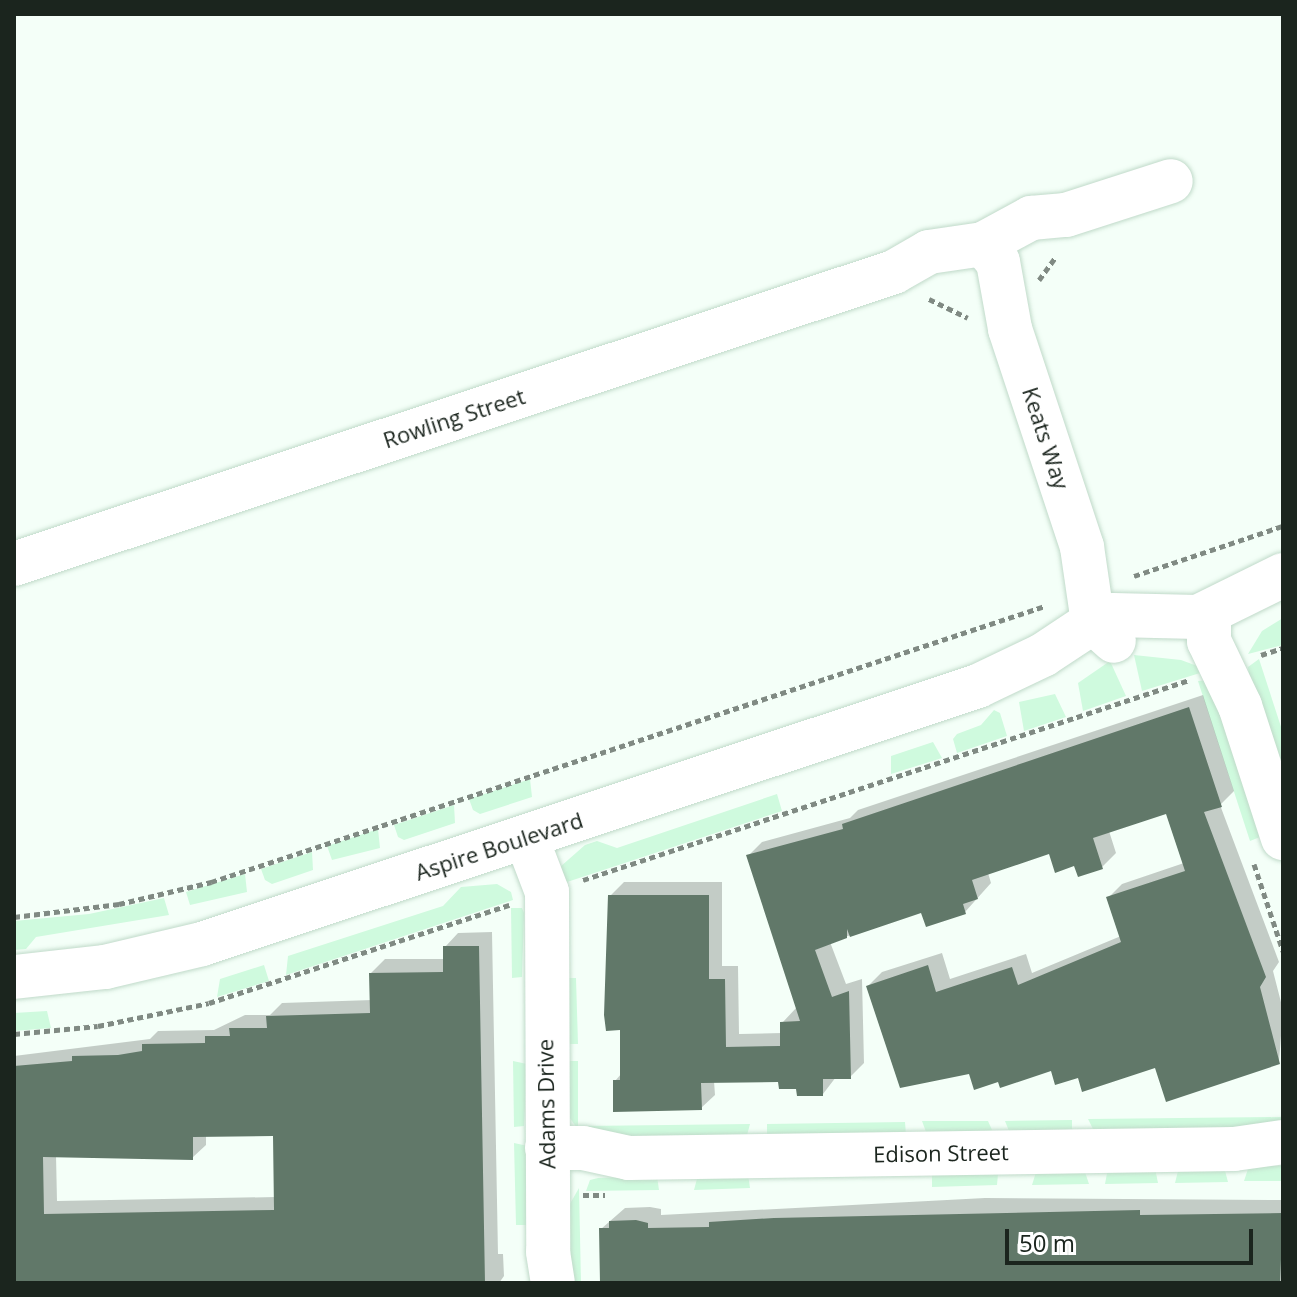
<!DOCTYPE html>
<style>
body{margin:0}
#map{position:relative;width:1297px;height:1297px;overflow:hidden;background:#f4fff8;font-family:"Open Sans",sans-serif}
div>[style]{position:absolute}
.green>*{inset:0;background:#cffade}
.shadow>*{inset:0;background:#0003}
.building>*{inset:0;background:#617869}
.path>*{height:5px;margin-top:-2.5px;transform-origin:0;background:repeating-linear-gradient(90deg,#808a83 0 6px,transparent 0 10px)}
.roads{filter:drop-shadow(0 0 2px #c0dac9) drop-shadow(0 0 2px #c0dac9)}
.minor>*{height:44px;margin:-22px;padding:0 22px;transform-origin:22px;border-radius:22px;background:#fff}
span{translate:-50% -50%;white-space:nowrap;text-align:center;line-height:1.15;-webkit-text-stroke:7px #fff;paint-order:stroke}
.street-label{font-size:22px;color:#1b251e}
.frame{position:absolute;inset:0;border:16px solid #1b251e;pointer-events:none}
.scale{position:absolute;left:1005px;top:1229px;width:248px;height:36px;box-sizing:border-box;border:4px solid #1b251e;border-top:0;padding-left:10px;font-size:24px;line-height:28px;white-space:nowrap;color:#1b251e;-webkit-text-stroke:6px #fff;paint-order:stroke}
</style>
<div id="map">
<div class="green">
<i style="clip-path:polygon(1283px 618px,1283px 645px,1248px 654px,1262px 631px)"></i>
<i style="clip-path:polygon(1134px 655px,1181px 660px,1200px 667px,1200px 673px,1142px 691px)"></i>
<i style="clip-path:polygon(1259px 659px,1283px 733px,1283px 777px,1249px 674px,1248px 667px)"></i>
<i style="clip-path:polygon(1110px 661px,1126px 696px,1083px 711px,1078px 683px)"></i>
<i style="clip-path:polygon(1211px 680px,1260px 837px,1250px 841px,1198px 681px)"></i>
<i style="clip-path:polygon(1055px 694px,1066px 717px,1024px 731px,1019px 702px)"></i>
<i style="clip-path:polygon(994px 710px,1000px 713px,1007px 736px,957px 753px,953px 739px,957px 734px,981px 725px)"></i>
<i style="clip-path:polygon(933px 742px,942px 758px,891px 774px,891px 756px)"></i>
<i style="clip-path:polygon(530px 779px,532px 797px,480px 814px,473px 810px,469px 799px)"></i>
<i style="clip-path:polygon(777px 794px,782px 811px,561px 884px,560px 867px,585px 845px,597px 841px,617px 848px)"></i>
<i style="clip-path:polygon(454px 805px,455px 823px,404px 840px,398px 837px,394px 825px)"></i>
<i style="clip-path:polygon(378px 829px,380px 848px,332px 860px,327px 846px)"></i>
<i style="clip-path:polygon(312px 852px,313px 870px,272px 884px,265px 880px,261px 869px)"></i>
<i style="clip-path:polygon(245px 874px,247px 892px,190px 905px,186px 892px)"></i>
<i style="clip-path:polygon(497px 884px,511px 892px,513px 900px,286px 975px,288px 956px,443px 906px,461px 887px)"></i>
<i style="clip-path:polygon(164px 898px,169px 915px,36px 937px,26px 949px,14px 950px,14px 921px,89px 914px)"></i>
<i style="clip-path:polygon(511px 908px,522px 908px,524px 913px,522px 977px,512px 978px)"></i>
<i style="clip-path:polygon(264px 965px,269px 981px,217px 997px,220px 979px)"></i>
<i style="clip-path:polygon(567px 978px,576px 978px,578px 1044px,567px 1044px)"></i>
<i style="clip-path:polygon(47px 1011px,51px 1028px,14px 1031px,14px 1013px)"></i>
<i style="clip-path:polygon(513px 1061px,527px 1064px,524px 1126px,514px 1127px)"></i>
<i style="clip-path:polygon(568px 1061px,578px 1061px,578px 1130px,568px 1115px)"></i>
<i style="clip-path:polygon(1283px 1117px,1283px 1130px,1093px 1129px,1088px 1119px)"></i>
<i style="clip-path:polygon(1072px 1120px,1072px 1134px,1009px 1131px,1005px 1121px)"></i>
<i style="clip-path:polygon(922px 1121px,988px 1121px,992px 1130px,988px 1134px,926px 1132px)"></i>
<i style="clip-path:polygon(905px 1122px,906px 1135px,767px 1134px,767px 1124px)"></i>
<i style="clip-path:polygon(750px 1124px,746px 1139px,608px 1141px,585px 1126px)"></i>
<i style="clip-path:polygon(514px 1143px,528px 1146px,527px 1225px,516px 1225px)"></i>
<i style="clip-path:polygon(1249px 1166px,1283px 1166px,1283px 1181px,1244px 1181px)"></i>
<i style="clip-path:polygon(1179px 1167px,1224px 1167px,1228px 1182px,1175px 1183px)"></i>
<i style="clip-path:polygon(1108px 1168px,1155px 1168px,1158px 1183px,1105px 1184px)"></i>
<i style="clip-path:polygon(1037px 1169px,1084px 1169px,1089px 1184px,1032px 1185px)"></i>
<i style="clip-path:polygon(748px 1174px,750px 1188px,694px 1190px,698px 1175px)"></i>
<i style="clip-path:polygon(998px 1174px,997px 1185px,932px 1187px,932px 1175px)"></i>
<i style="clip-path:polygon(657px 1176px,659px 1190px,586px 1191px,590px 1180px,598px 1178px)"></i>
<i style="clip-path:polygon(579px 1188px,581px 1283px,567px 1283px,567px 1209px)"></i>
</div>
<div class="shadow">
<i style="clip-path:polygon(1203px 695px,1234px 791px,1220px 805px,1279px 962px,1273px 971px,1283px 1010px,1279px 1062px,1156px 1066px,1079px 1075px,1052px 1069px,1000px 1079px,970px 1071px,868px 986px,882px 972px,942px 953px,950px 979px,1026px 954px,1032px 973px,1121px 936px,1108px 898px,1122px 884px,1184px 863px,1167px 812px,1109px 831px,1116px 853px,1102px 867px,1075px 864px,1050px 852px,988px 873px,991px 883px,965px 912px,922px 911px,830px 942px,846px 984px,862px 979px,864px 1063px,850px 1077px,836px 1077px,823px 1094px,780px 1080px,714px 1081px,715px 1095px,701px 1108px,615px 1081px,622px 1073px,622px 1028px,610px 896px,624px 882px,722px 882px,722px 966px,738px 966px,739px 1034px,782px 1033px,782px 1023px,797px 1007px,748px 856px,762px 842px,850px 818px,858px 810px)"></i>
<i style="clip-path:polygon(evenodd,492px 932px,498px 1254px,503px 1254px,504px 1276px,499px 1283px,14px 1283px,14px 1056px,150px 1039px,158px 1031px,214px 1030px,245px 1015px,270px 1015px,282px 1003px,372px 1000px,371px 973px,385px 959px,445px 959px,445px 947px,458px 933px,492px 932px,275px 1134px,276px 1197px,57px 1201px,56px 1155px,192px 1158px,206px 1145px,206px 1135px,275px 1134px)"></i>
<i style="clip-path:polygon(985px 1198px,1283px 1200px,1283px 1283px,602px 1283px,601px 1229px,625px 1208px,650px 1207px,661px 1209px,661px 1215px)"></i>
</div>
<div class="building">
<i style="clip-path:polygon(1189px 707px,1222px 807px,1204px 812px,1266px 977px,1260px 987px,1280px 1064px,1166px 1102px,1155px 1068px,1082px 1092px,1078px 1078px,1055px 1085px,1051px 1071px,1000px 1088px,998px 1082px,974px 1090px,969px 1074px,900px 1088px,866px 986px,928px 965px,936px 992px,1012px 967px,1018px 985px,1121px 942px,1106px 897px,1185px 871px,1166px 814px,1093px 838px,1103px 869px,1078px 877px,1074px 866px,1055px 873px,1049px 854px,972px 880px,978px 899px,963px 904px,966px 914px,926px 927px,921px 913px,850px 937px,847px 929px,847px 938px,815px 950px,832px 997px,849px 991px,851px 1079px,823px 1079px,823px 1096px,797px 1096px,796px 1089px,779px 1089px,778px 1082px,701px 1083px,702px 1110px,613px 1112px,613px 1080px,620px 1080px,620px 1030px,606px 1031px,604px 1015px,608px 895px,709px 895px,709px 979px,725px 979px,726px 1047px,780px 1046px,780px 1022px,800px 1021px,746px 855px,843px 829px,842px 824px)"></i>
<i style="clip-path:polygon(evenodd,443px 946px,479px 946px,485px 1283px,14px 1283px,14px 1066px,72px 1061px,72px 1056px,118px 1055px,142px 1051px,142px 1044px,205px 1043px,205px 1036px,230px 1036px,229px 1028px,267px 1028px,266px 1016px,370px 1013px,369px 973px,443px 972px,443px 946px,273px 1136px,274px 1210px,44px 1214px,43px 1157px,193px 1160px,193px 1137px,273px 1136px)"></i>
<i style="clip-path:polygon(1140px 1210px,1140px 1215px,1283px 1213px,1280px 1283px,600px 1283px,599px 1228px,609px 1228px,609px 1221px,636px 1220px,648px 1223px,648px 1228px,709px 1227px,709px 1222px,774px 1218px)"></i>
</div>
<div class="path">
<i style="left:1039px;top:280px;width:29px;rotate:-54deg"></i>
<i style="left:929px;top:299px;width:43px;rotate:26deg"></i>
<i style="left:1134px;top:576px;width:157px;rotate:-18.6deg"></i>
<i style="left:1261px;top:655px;width:23px;rotate:-18deg"></i>
<i style="left:1254px;top:864px;width:92px;rotate:71.6deg"></i>
<i style="left:583px;top:880px;width:638px;rotate:-18.26deg"></i>
<i style="left:14px;top:917px;width:106px;rotate:-7.1deg"></i>
<i style="left:119px;top:904px;width:95px;rotate:-13.4deg"></i>
<i style="left:211px;top:882px;width:878px;rotate:-18.31deg"></i>
<i style="left:14px;top:1034px;width:84px;rotate:-5.4deg"></i>
<i style="left:98px;top:1026px;width:113px;rotate:-11.7deg"></i>
<i style="left:209px;top:1003px;width:316px;rotate:-18.1deg"></i>
<i style="left:583px;top:1195px;width:22px"></i>
</div>
<div class="roads">
<div class="minor">
<i style="left:983px;top:244px;width:23px;rotate:50deg"></i>
<i style="left:998px;top:262px;width:68px;rotate:79.8deg"></i>
<i style="left:1010px;top:329px;width:230px;rotate:71.7deg"></i>
<i style="left:1082px;top:547px;width:76px;rotate:81.7deg"></i>
<i style="left:1093px;top:622px;width:28px;rotate:42deg"></i>
<i style="left:14px;top:564px;width:927px;rotate:-18.36deg"></i>
<i style="left:894px;top:272px;width:40px;rotate:-29.7deg"></i>
<i style="left:929px;top:252px;width:55px;rotate:-8.4deg"></i>
<i style="left:983px;top:244px;width:55px;rotate:-28.4deg"></i>
<i style="left:1031px;top:218px;width:35px;rotate:-5deg"></i>
<i style="left:1066px;top:215px;width:110px;rotate:-17.9deg"></i>
<i style="left:1209px;top:614px;width:27px;rotate:90deg"></i>
<i style="left:1209px;top:641px;width:72px;rotate:64.5deg"></i>
<i style="left:1240px;top:706px;width:139px;rotate:72deg"></i>
<i style="left:526px;top:837px;width:59px;rotate:69.1deg"></i>
<i style="left:547px;top:892px;width:360px;rotate:89.8deg"></i>
<i style="left:548px;top:1252px;width:31px;rotate:81deg"></i>
<i style="left:14px;top:977px;width:92px;rotate:-6.3deg"></i>
<i style="left:105px;top:967px;width:100px;rotate:-13.3deg"></i>
<i style="left:202px;top:944px;width:818px;rotate:-18.39deg"></i>
<i style="left:978px;top:686px;width:72px;rotate:-25.5deg"></i>
<i style="left:1043px;top:655px;width:60px;rotate:-33.4deg"></i>
<i style="left:1093px;top:622px;width:21px;rotate:-19deg"></i>
<i style="left:1113px;top:615px;width:85px;rotate:1.3deg"></i>
<i style="left:1198px;top:617px;width:95px;rotate:-26.3deg"></i>
<i style="left:547px;top:1148px;width:36px"></i>
<i style="left:583px;top:1148px;width:47px;rotate:12.3deg"></i>
<i style="left:629px;top:1158px;width:605px;rotate:-0.85deg"></i>
<i style="left:1234px;top:1149px;width:49px;rotate:-8.1deg"></i>
</div>
</div>
<div class="street-label">
<span style="left:454px;top:418px;rotate:-18deg">Rowling Street</span>
<span style="left:1046px;top:438px;rotate:72deg">Keats Way</span>
<span style="left:499px;top:846px;rotate:-18deg">Aspire Boulevard</span>
<span style="left:546px;top:1104px;rotate:-91deg">Adams Drive</span>
<span style="left:941px;top:1153px;rotate:-1deg">Edison Street</span>
</div>
<div class="frame"></div>
<div class="scale">50 m</div>
</div>
